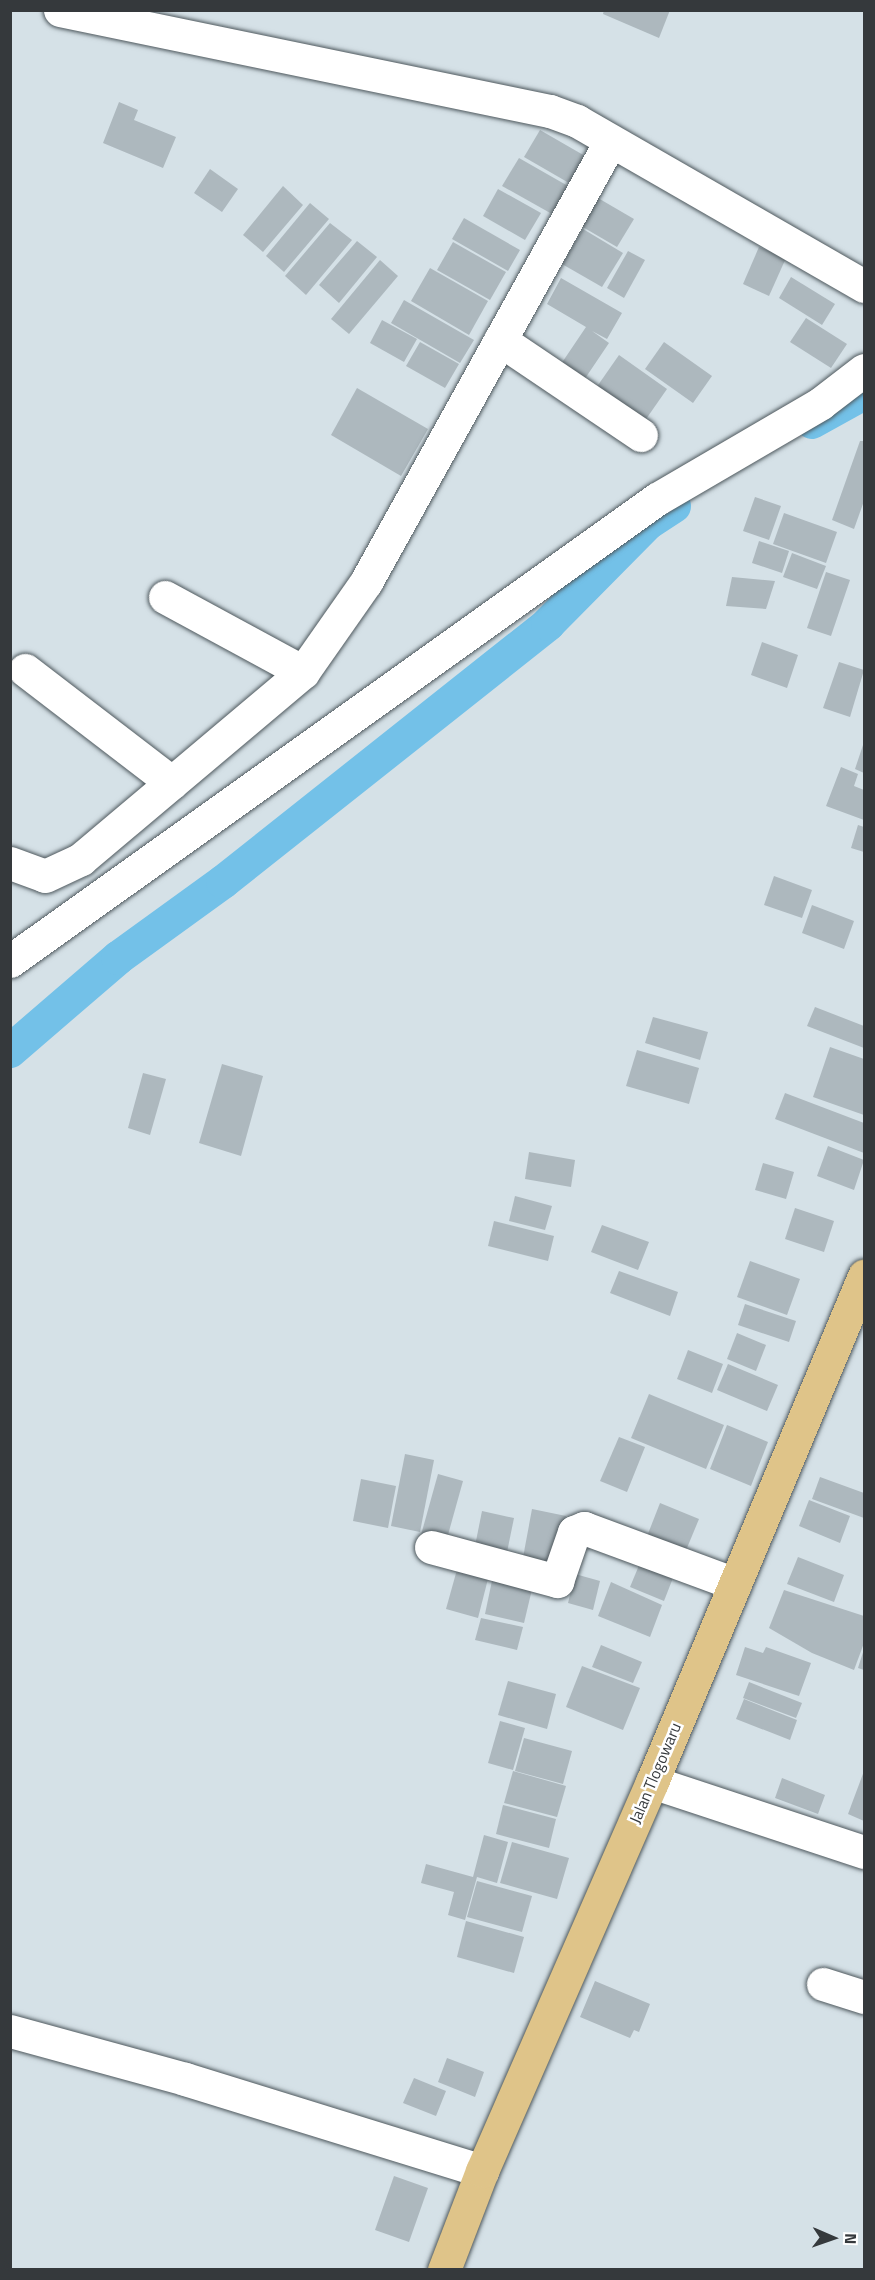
<!DOCTYPE html>
<style>
body{margin:0}
#map{position:relative;width:875px;height:2280px;overflow:hidden;background:#d5e1e7;font-family:"Titillium Web",sans-serif}
div>[style]{position:absolute}
.canal>*{height:34px;margin:-17px;padding:0 17px;transform-origin:17px;border-radius:17px;background:#73c1e8}
.building>*{inset:0;background:#adb8be}
.roads{filter:drop-shadow(0 0 2px #4e585d) drop-shadow(0 0 2px #4e585d)}
.minor>*{height:33px;margin:-16.5px;padding:0 16.5px;transform-origin:16.5px;border-radius:16.5px;background:#fff}
.major>*{height:33px;margin:-16.5px;padding:0 16.5px;transform-origin:16.5px;border-radius:16.5px;background:#dfc489}
span{translate:-50% -50%;white-space:nowrap;text-align:center;line-height:1.15;-webkit-text-stroke:5px #fff;paint-order:stroke}
.street-label{font-size:16px;color:#35393c}
.frame{position:absolute;inset:0;border:12px solid #35393c;pointer-events:none}
.north{position:absolute;left:803px;top:2208px;width:60px;height:60px;-webkit-text-stroke:4px #fff;paint-order:stroke;rotate:92deg;font-size:16px;font-weight:700;line-height:24px;text-align:center;color:#35393c}
.north::after{content:'';display:block;margin:auto;width:21px;height:27px;background:#35393c;clip-path:polygon(50% 0,100% 100%,50% 72%,0 100%)}
</style>
<div id="map">
<div class="canal">
<i style="left:812px;top:422px;width:60px;rotate:-29.1deg"></i>
<i style="left:10px;top:1051px;width:143px;rotate:-40.7deg"></i>
<i style="left:118px;top:958px;width:130px;rotate:-35.9deg"></i>
<i style="left:223px;top:882px;width:415px;rotate:-38.4deg"></i>
<i style="left:548px;top:624px;width:142px;rotate:-45.3deg"></i>
<i style="left:648px;top:523px;width:31px;rotate:-33deg"></i>
</div>
<div class="building">
<i style="clip-path:polygon(604px 10px,670px 10px,659px 38px,603px 14px)"></i>
<i style="clip-path:polygon(119px 102px,138px 110px,134px 120px,176px 137px,163px 168px,103px 143px)"></i>
<i style="clip-path:polygon(540px 130px,585px 156px,569px 183px,524px 157px)"></i>
<i style="clip-path:polygon(519px 158px,568px 186px,552px 214px,502px 186px)"></i>
<i style="clip-path:polygon(210px 169px,238px 189px,222px 212px,194px 193px)"></i>
<i style="clip-path:polygon(283px 186px,303px 205px,263px 252px,243px 235px)"></i>
<i style="clip-path:polygon(498px 189px,541px 213px,525px 240px,483px 216px)"></i>
<i style="clip-path:polygon(598px 198px,634px 219px,617px 247px,581px 226px)"></i>
<i style="clip-path:polygon(310px 203px,329px 219px,284px 272px,266px 256px)"></i>
<i style="clip-path:polygon(464px 218px,520px 250px,508px 271px,452px 239px)"></i>
<i style="clip-path:polygon(330px 223px,352px 240px,306px 295px,285px 276px)"></i>
<i style="clip-path:polygon(583px 229px,623px 253px,602px 287px,562px 264px)"></i>
<i style="clip-path:polygon(357px 241px,377px 257px,339px 303px,319px 285px)"></i>
<i style="clip-path:polygon(453px 242px,506px 272px,490px 300px,437px 270px)"></i>
<i style="clip-path:polygon(759px 247px,786px 258px,769px 296px,743px 284px)"></i>
<i style="clip-path:polygon(628px 251px,645px 260px,624px 298px,607px 288px)"></i>
<i style="clip-path:polygon(380px 260px,398px 276px,349px 334px,331px 319px)"></i>
<i style="clip-path:polygon(430px 268px,488px 301px,469px 335px,411px 301px)"></i>
<i style="clip-path:polygon(791px 277px,835px 304px,822px 325px,779px 298px)"></i>
<i style="clip-path:polygon(561px 278px,622px 313px,607px 339px,592px 331px,609px 343px,582px 383px,559px 367px,586px 327px,547px 304px)"></i>
<i style="clip-path:polygon(404px 300px,474px 340px,460px 363px,391px 323px)"></i>
<i style="clip-path:polygon(806px 318px,847px 344px,831px 368px,790px 342px)"></i>
<i style="clip-path:polygon(382px 320px,417px 339px,404px 362px,370px 343px)"></i>
<i style="clip-path:polygon(420px 342px,459px 364px,445px 388px,406px 366px)"></i>
<i style="clip-path:polygon(664px 342px,712px 376px,693px 403px,645px 369px)"></i>
<i style="clip-path:polygon(619px 355px,667px 389px,644px 422px,596px 388px)"></i>
<i style="clip-path:polygon(357px 388px,428px 429px,401px 476px,331px 435px)"></i>
<i style="clip-path:polygon(860px 441px,864px 441px,864px 501px,854px 529px,832px 520px)"></i>
<i style="clip-path:polygon(755px 497px,781px 506px,769px 540px,743px 531px)"></i>
<i style="clip-path:polygon(784px 513px,837px 532px,826px 563px,773px 544px)"></i>
<i style="clip-path:polygon(759px 541px,789px 551px,782px 573px,752px 563px)"></i>
<i style="clip-path:polygon(792px 553px,826px 566px,817px 589px,783px 577px)"></i>
<i style="clip-path:polygon(826px 572px,850px 580px,831px 636px,807px 628px)"></i>
<i style="clip-path:polygon(732px 577px,775px 581px,766px 609px,726px 606px)"></i>
<i style="clip-path:polygon(762px 642px,798px 655px,787px 688px,751px 675px)"></i>
<i style="clip-path:polygon(839px 662px,864px 670px,850px 717px,823px 708px)"></i>
<i style="clip-path:polygon(864px 742px,864px 773px,855px 769px)"></i>
<i style="clip-path:polygon(841px 767px,858px 774px,854px 786px,864px 790px,864px 820px,826px 806px)"></i>
<i style="clip-path:polygon(858px 825px,864px 827px,864px 852px,851px 848px)"></i>
<i style="clip-path:polygon(774px 876px,812px 890px,802px 918px,764px 905px)"></i>
<i style="clip-path:polygon(812px 905px,854px 921px,844px 949px,802px 933px)"></i>
<i style="clip-path:polygon(815px 1007px,864px 1026px,864px 1048px,807px 1026px)"></i>
<i style="clip-path:polygon(653px 1017px,708px 1032px,700px 1060px,645px 1043px)"></i>
<i style="clip-path:polygon(830px 1047px,864px 1059px,864px 1115px,813px 1097px)"></i>
<i style="clip-path:polygon(637px 1050px,699px 1068px,689px 1104px,626px 1086px)"></i>
<i style="clip-path:polygon(222px 1064px,263px 1076px,241px 1156px,199px 1143px)"></i>
<i style="clip-path:polygon(143px 1073px,166px 1079px,150px 1135px,128px 1128px)"></i>
<i style="clip-path:polygon(785px 1093px,864px 1123px,864px 1153px,775px 1119px)"></i>
<i style="clip-path:polygon(828px 1146px,864px 1160px,854px 1190px,817px 1176px)"></i>
<i style="clip-path:polygon(529px 1152px,575px 1160px,571px 1187px,525px 1179px)"></i>
<i style="clip-path:polygon(763px 1163px,794px 1172px,786px 1199px,755px 1190px)"></i>
<i style="clip-path:polygon(515px 1196px,552px 1206px,545px 1230px,509px 1221px)"></i>
<i style="clip-path:polygon(795px 1208px,834px 1221px,824px 1252px,785px 1239px)"></i>
<i style="clip-path:polygon(494px 1221px,554px 1236px,548px 1261px,488px 1246px)"></i>
<i style="clip-path:polygon(602px 1225px,649px 1242px,638px 1270px,591px 1252px)"></i>
<i style="clip-path:polygon(750px 1261px,800px 1279px,787px 1315px,737px 1297px)"></i>
<i style="clip-path:polygon(619px 1271px,678px 1292px,670px 1316px,610px 1293px)"></i>
<i style="clip-path:polygon(745px 1304px,796px 1321px,789px 1342px,738px 1325px)"></i>
<i style="clip-path:polygon(737px 1333px,766px 1345px,756px 1371px,727px 1359px)"></i>
<i style="clip-path:polygon(688px 1350px,723px 1364px,712px 1393px,677px 1379px)"></i>
<i style="clip-path:polygon(728px 1364px,778px 1385px,767px 1411px,717px 1390px)"></i>
<i style="clip-path:polygon(649px 1394px,724px 1425px,706px 1469px,631px 1438px)"></i>
<i style="clip-path:polygon(727px 1425px,768px 1442px,751px 1486px,710px 1469px)"></i>
<i style="clip-path:polygon(619px 1437px,645px 1447px,627px 1492px,600px 1481px)"></i>
<i style="clip-path:polygon(405px 1454px,434px 1460px,420px 1532px,391px 1526px)"></i>
<i style="clip-path:polygon(438px 1474px,463px 1481px,446px 1542px,421px 1535px)"></i>
<i style="clip-path:polygon(820px 1477px,864px 1493px,864px 1518px,812px 1499px)"></i>
<i style="clip-path:polygon(361px 1479px,396px 1486px,388px 1528px,353px 1521px)"></i>
<i style="clip-path:polygon(809px 1500px,850px 1516px,840px 1543px,799px 1526px)"></i>
<i style="clip-path:polygon(660px 1503px,699px 1519px,682px 1560px,644px 1544px)"></i>
<i style="clip-path:polygon(532px 1509px,566px 1516px,555px 1570px,522px 1563px)"></i>
<i style="clip-path:polygon(482px 1511px,514px 1518px,505px 1562px,473px 1556px)"></i>
<i style="clip-path:polygon(645px 1551px,678px 1565px,664px 1601px,630px 1587px)"></i>
<i style="clip-path:polygon(798px 1557px,844px 1575px,834px 1602px,787px 1584px)"></i>
<i style="clip-path:polygon(458px 1566px,489px 1575px,478px 1618px,446px 1609px)"></i>
<i style="clip-path:polygon(575px 1574px,600px 1581px,593px 1610px,568px 1603px)"></i>
<i style="clip-path:polygon(493px 1576px,533px 1585px,524px 1623px,485px 1614px)"></i>
<i style="clip-path:polygon(611px 1582px,662px 1605px,650px 1637px,598px 1616px)"></i>
<i style="clip-path:polygon(784px 1590px,864px 1616px,864px 1643px,854px 1670px,812px 1653px,769px 1628px)"></i>
<i style="clip-path:polygon(481px 1618px,523px 1627px,517px 1650px,475px 1640px)"></i>
<i style="clip-path:polygon(601px 1645px,642px 1662px,633px 1683px,592px 1667px)"></i>
<i style="clip-path:polygon(745px 1647px,763px 1653px,766px 1647px,811px 1663px,799px 1696px,736px 1675px)"></i>
<i style="clip-path:polygon(864px 1649px,864px 1670px,858px 1668px)"></i>
<i style="clip-path:polygon(582px 1666px,640px 1688px,623px 1730px,566px 1707px)"></i>
<i style="clip-path:polygon(508px 1681px,556px 1694px,547px 1729px,498px 1715px)"></i>
<i style="clip-path:polygon(749px 1682px,802px 1703px,796px 1718px,743px 1698px)"></i>
<i style="clip-path:polygon(744px 1699px,797px 1720px,790px 1740px,736px 1719px)"></i>
<i style="clip-path:polygon(500px 1721px,525px 1728px,513px 1770px,488px 1763px)"></i>
<i style="clip-path:polygon(524px 1738px,572px 1751px,563px 1784px,515px 1771px)"></i>
<i style="clip-path:polygon(513px 1771px,566px 1786px,557px 1817px,504px 1803px)"></i>
<i style="clip-path:polygon(864px 1771px,864px 1821px,848px 1814px)"></i>
<i style="clip-path:polygon(782px 1778px,825px 1795px,818px 1814px,775px 1798px)"></i>
<i style="clip-path:polygon(503px 1805px,556px 1819px,549px 1848px,496px 1834px)"></i>
<i style="clip-path:polygon(484px 1835px,508px 1842px,497px 1883px,477px 1877px,465px 1920px,448px 1915px,454px 1892px,421px 1883px,426px 1864px,473px 1877px)"></i>
<i style="clip-path:polygon(512px 1842px,569px 1858px,557px 1899px,500px 1883px)"></i>
<i style="clip-path:polygon(477px 1881px,532px 1896px,522px 1932px,467px 1917px)"></i>
<i style="clip-path:polygon(466px 1921px,524px 1937px,514px 1973px,457px 1957px)"></i>
<i style="clip-path:polygon(595px 1981px,650px 2004px,639px 2032px,634px 2030px,630px 2038px,580px 2017px)"></i>
<i style="clip-path:polygon(447px 2058px,484px 2072px,475px 2097px,438px 2082px)"></i>
<i style="clip-path:polygon(414px 2078px,446px 2091px,436px 2116px,403px 2103px)"></i>
<i style="clip-path:polygon(394px 2176px,428px 2188px,409px 2242px,375px 2230px)"></i>
</div>
<div class="roads">
<div class="minor">
<i style="left:60px;top:10px;width:500px;rotate:11.65deg"></i>
<i style="left:550px;top:111px;width:29px;rotate:20deg"></i>
<i style="left:577px;top:121px;width:331px;rotate:29.9deg"></i>
<i style="left:500px;top:340px;width:170px;rotate:34deg"></i>
<i style="left:165px;top:597px;width:157px;rotate:28.5deg"></i>
<i style="left:25px;top:670px;width:185px;rotate:37.5deg"></i>
<i style="left:10px;top:863px;width:37px;rotate:20deg"></i>
<i style="left:45px;top:876px;width:40px;rotate:-25deg"></i>
<i style="left:81px;top:859px;width:290px;rotate:-40.1deg"></i>
<i style="left:303px;top:672px;width:110px;rotate:-55deg"></i>
<i style="left:366px;top:582px;width:503px;rotate:-60.99deg"></i>
<i style="left:10px;top:961px;width:795px;rotate:-35.53deg"></i>
<i style="left:657px;top:499px;width:190px;rotate:-30.3deg"></i>
<i style="left:821px;top:403px;width:54px;rotate:-37.5deg"></i>
<i style="left:431px;top:1547px;width:131px;rotate:15.1deg"></i>
<i style="left:557px;top:1581px;width:52px;rotate:-70.9deg"></i>
<i style="left:574px;top:1532px;width:11px;rotate:-22deg"></i>
<i style="left:584px;top:1528px;width:161px;rotate:20.3deg"></i>
<i style="left:652px;top:1782px;width:223px;rotate:18.3deg"></i>
<i style="left:823px;top:1984px;width:43px;rotate:17.6deg"></i>
<i style="left:10px;top:2031px;width:181px;rotate:15.3deg"></i>
<i style="left:185px;top:2079px;width:311px;rotate:17.2deg"></i>
</div>
<div class="major">
<i style="left:444px;top:2270px;width:106px;rotate:-69deg"></i>
<i style="left:482px;top:2171px;width:425px;rotate:-66.4deg"></i>
<i style="left:652px;top:1782px;width:549px;rotate:-67.27deg"></i>
</div>
</div>
<div class="street-label">
<span style="left:655px;top:1773px;rotate:-67deg">Jalan Tlogowaru</span>
</div>
<div class="frame"></div>
<div class="north">N</div>
</div>
